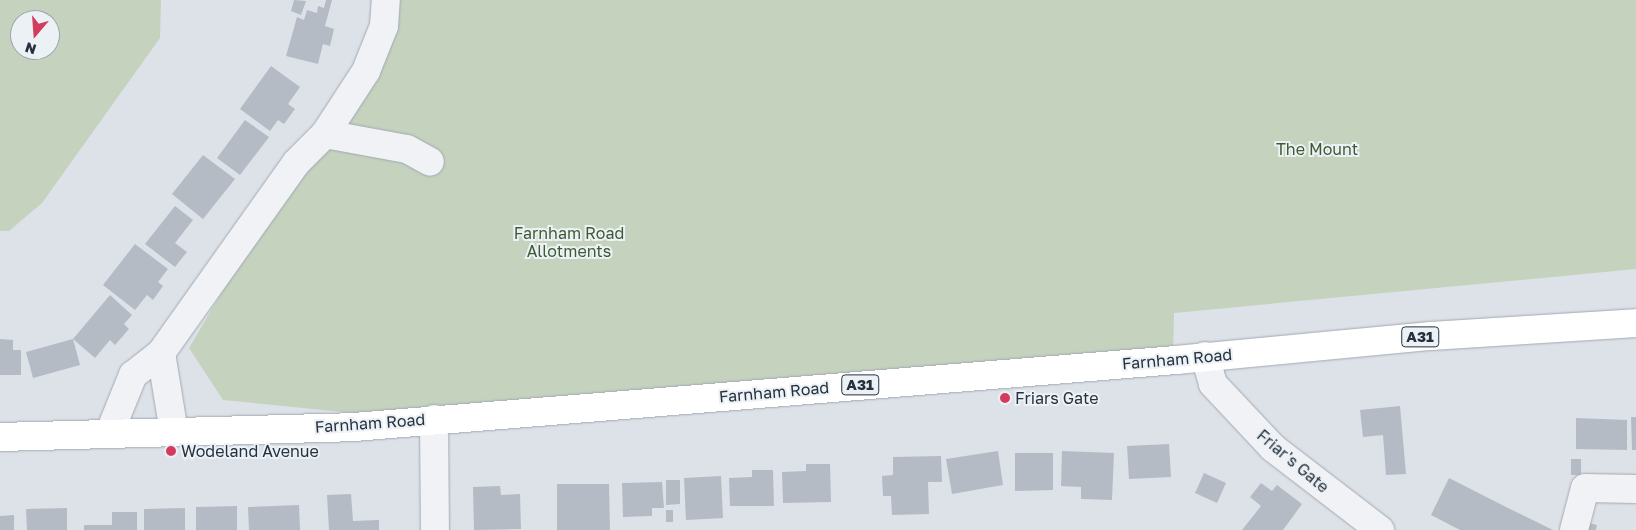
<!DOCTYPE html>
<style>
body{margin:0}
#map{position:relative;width:1636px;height:530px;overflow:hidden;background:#dde2e8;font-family:"Golos Text",sans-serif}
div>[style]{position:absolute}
.green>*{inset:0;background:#c4d2be}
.building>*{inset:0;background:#b4bbc5}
.roads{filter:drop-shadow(0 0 1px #a2a9b2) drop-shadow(0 0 1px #a2a9b2)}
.minor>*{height:28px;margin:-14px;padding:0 14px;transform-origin:14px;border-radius:14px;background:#f0f2f6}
.major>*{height:28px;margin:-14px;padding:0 14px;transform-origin:14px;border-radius:14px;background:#fff}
.dots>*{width:14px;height:14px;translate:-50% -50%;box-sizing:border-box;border:2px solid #ecf1f5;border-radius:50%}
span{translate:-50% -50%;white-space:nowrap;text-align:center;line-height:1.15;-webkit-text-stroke:4px #ecf1f5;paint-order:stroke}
.shield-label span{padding:1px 4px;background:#ecf1f5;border:1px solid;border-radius:4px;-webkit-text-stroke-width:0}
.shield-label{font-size:15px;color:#26313f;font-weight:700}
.park-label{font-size:16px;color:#3d5b33}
.street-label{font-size:16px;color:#26313f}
.poi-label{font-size:16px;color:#26313f}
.left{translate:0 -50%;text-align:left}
.north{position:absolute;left:10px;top:10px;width:50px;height:50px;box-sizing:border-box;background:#ecf1f5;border:1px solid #9da4ac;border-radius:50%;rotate:198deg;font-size:14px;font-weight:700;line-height:20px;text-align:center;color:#26313f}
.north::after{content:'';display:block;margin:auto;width:18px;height:22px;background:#d33c5d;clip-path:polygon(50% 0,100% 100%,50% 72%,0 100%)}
</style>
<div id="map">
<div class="green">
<i style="clip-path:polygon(evenodd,0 0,161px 0,160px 38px,42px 203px,9px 231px,0 231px,0 0,20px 20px,50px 20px,50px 50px,20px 50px,20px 20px)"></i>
<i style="clip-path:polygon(386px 0,1636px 0,1636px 269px,1174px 313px,1173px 353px,437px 409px,352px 413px,223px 400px,189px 348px,298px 163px,325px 134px)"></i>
</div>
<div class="building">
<i style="clip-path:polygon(294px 0,306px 1px,301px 15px,291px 11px)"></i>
<i style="clip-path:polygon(326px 0,332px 0,325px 26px,334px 29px,330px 46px,323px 44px,318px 64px,286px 56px,297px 17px,304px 20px,307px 10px,317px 13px,318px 6px,324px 8px)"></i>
<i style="clip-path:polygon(271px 66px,300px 87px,288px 104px,295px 109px,284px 124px,278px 120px,270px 131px,240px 109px)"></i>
<i style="clip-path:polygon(245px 120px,269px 137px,240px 175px,217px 158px)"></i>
<i style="clip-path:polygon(203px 155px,235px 179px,203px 219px,172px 194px)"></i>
<i style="clip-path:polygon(175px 206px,193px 220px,175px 243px,187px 252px,175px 267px,145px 244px)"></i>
<i style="clip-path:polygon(135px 244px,168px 269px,158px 282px,163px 286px,153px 300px,147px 295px,135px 310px,103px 285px)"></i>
<i style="clip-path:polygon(110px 295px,132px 315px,124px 324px,129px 329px,115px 345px,110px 340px,95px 358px,73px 339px,80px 365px,33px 378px,26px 352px,73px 339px)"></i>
<i style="clip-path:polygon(0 339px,13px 340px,13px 350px,21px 350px,21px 375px,0 375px)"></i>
<i style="clip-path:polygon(1400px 406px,1406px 474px,1386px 475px,1383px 435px,1363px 437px,1360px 410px)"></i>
<i style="clip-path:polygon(1631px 417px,1636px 417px,1636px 450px,1632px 450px)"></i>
<i style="clip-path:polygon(1576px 418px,1627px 420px,1627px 450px,1576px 449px)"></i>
<i style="clip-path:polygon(1169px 444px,1171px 477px,1129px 479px,1127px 446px)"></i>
<i style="clip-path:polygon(998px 451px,1003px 485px,952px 494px,946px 459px)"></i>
<i style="clip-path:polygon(1062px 451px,1114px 453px,1112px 500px,1081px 499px,1081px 487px,1061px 486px)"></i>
<i style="clip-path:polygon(1015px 453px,1053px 453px,1053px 490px,1015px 491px)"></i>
<i style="clip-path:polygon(941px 456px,942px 482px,928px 482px,929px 514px,892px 515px,891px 496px,883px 496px,882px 476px,893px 475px,893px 457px)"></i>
<i style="clip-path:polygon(1571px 459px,1581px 459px,1581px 475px,1571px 475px)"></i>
<i style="clip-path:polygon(806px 464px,830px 464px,831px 502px,783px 503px,782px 472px,806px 471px)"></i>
<i style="clip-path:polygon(752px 470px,773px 470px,774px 506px,730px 506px,729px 478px,752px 477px)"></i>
<i style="clip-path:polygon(1204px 473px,1226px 483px,1217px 503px,1195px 493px)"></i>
<i style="clip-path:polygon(721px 476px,723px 518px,686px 520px,684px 478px)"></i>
<i style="clip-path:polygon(1449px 478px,1508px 508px,1553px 530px,1460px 530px,1431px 515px)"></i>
<i style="clip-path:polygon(666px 480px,680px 480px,680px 504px,666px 505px)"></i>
<i style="clip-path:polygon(662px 482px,664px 508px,652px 508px,652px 516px,623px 517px,622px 483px)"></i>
<i style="clip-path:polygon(1261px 483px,1272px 491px,1277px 485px,1302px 504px,1283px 530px,1242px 530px,1261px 506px,1250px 497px)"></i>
<i style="clip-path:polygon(557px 484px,609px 484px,610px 530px,557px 530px)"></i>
<i style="clip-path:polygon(500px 486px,501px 495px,520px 494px,521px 529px,474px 530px,473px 487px)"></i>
<i style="clip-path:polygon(351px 494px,353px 521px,379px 520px,379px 530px,329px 530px,327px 495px)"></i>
<i style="clip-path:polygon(299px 505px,300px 530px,249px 530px,248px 507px)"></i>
<i style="clip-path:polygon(237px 506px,237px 530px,196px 530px,196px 507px)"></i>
<i style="clip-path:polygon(67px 508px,67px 530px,27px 530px,26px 509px)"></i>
<i style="clip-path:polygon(185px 508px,185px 530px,144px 530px,144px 509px)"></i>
<i style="clip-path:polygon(666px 510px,673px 510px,673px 522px,666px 522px)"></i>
<i style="clip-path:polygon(112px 512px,137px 512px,137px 530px,84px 530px,84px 525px,112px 525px)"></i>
<i style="clip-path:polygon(14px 515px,14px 530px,0 530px,0 516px)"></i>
<i style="clip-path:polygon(1589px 523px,1597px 525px,1596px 530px,1587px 530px)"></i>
</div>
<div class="roads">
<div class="minor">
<i style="left:325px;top:134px;width:83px;rotate:10.4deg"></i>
<i style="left:407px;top:149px;width:26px;rotate:29deg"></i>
<i style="left:161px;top:353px;width:80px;rotate:80.7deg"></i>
<i style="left:1205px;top:356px;width:29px;rotate:74deg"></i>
<i style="left:1213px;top:384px;width:88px;rotate:46.8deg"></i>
<i style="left:1273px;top:448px;width:135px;rotate:37.5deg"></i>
<i style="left:434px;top:419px;width:111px;rotate:89.5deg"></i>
<i style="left:109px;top:434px;width:64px;rotate:-67.9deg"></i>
<i style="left:133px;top:375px;width:36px;rotate:-38deg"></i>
<i style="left:161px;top:353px;width:233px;rotate:-54.6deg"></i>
<i style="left:296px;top:163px;width:41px;rotate:-45deg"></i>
<i style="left:325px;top:134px;width:75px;rotate:-56.9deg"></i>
<i style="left:366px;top:71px;width:48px;rotate:-68.2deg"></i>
<i style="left:384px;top:26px;width:26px;rotate:-86deg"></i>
<i style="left:1574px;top:530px;width:43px;rotate:-75.3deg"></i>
<i style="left:1585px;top:488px;width:51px;rotate:1.1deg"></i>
</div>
<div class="major">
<i style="left:0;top:437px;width:354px;rotate:-1.6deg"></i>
<i style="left:354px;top:427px;width:825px;rotate:-4.66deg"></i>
<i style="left:1176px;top:360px;width:256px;rotate:-5.4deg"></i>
<i style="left:1431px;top:336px;width:205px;rotate:-3.6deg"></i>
</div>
</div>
<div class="dots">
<i style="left:1005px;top:398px;background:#d33c5d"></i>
<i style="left:171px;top:451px;background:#d33c5d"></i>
</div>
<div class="shield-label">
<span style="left:1420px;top:337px">A31</span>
<span style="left:860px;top:385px">A31</span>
</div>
<div class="park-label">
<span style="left:1317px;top:149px">The Mount</span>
<span style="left:569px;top:242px">Farnham Road<br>Allotments</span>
</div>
<div class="street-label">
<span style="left:1177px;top:359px;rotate:-5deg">Farnham Road</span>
<span style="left:774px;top:392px;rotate:-5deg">Farnham Road</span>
<span style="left:370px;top:423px;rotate:-4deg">Farnham Road</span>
<span style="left:1293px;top:461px;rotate:40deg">Friar's Gate</span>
</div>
<div class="poi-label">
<span class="left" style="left:1015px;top:398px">Friars Gate</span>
<span class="left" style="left:181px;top:451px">Wodeland Avenue</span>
</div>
<div class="north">N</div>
</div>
